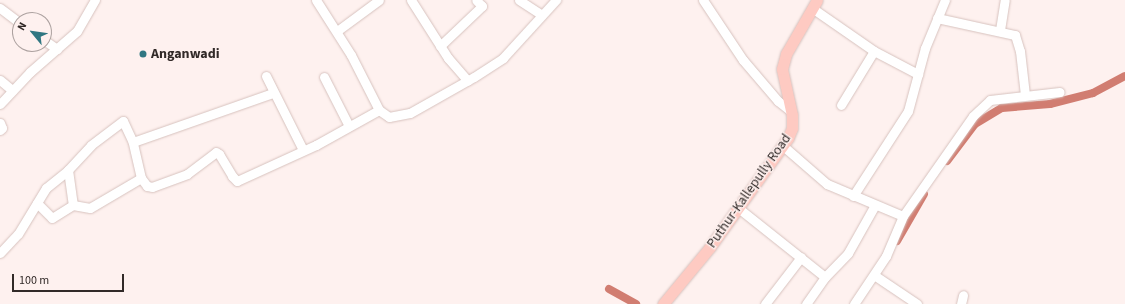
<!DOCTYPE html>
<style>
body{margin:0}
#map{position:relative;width:1125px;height:304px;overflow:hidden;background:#fef1ef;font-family:"Source Sans 3",sans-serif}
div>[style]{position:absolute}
.canal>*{height:8px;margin:-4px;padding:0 4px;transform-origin:4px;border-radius:4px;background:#d17d71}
.roads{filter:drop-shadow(0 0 1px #d7c2be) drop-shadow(0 0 1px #d7c2be)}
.minor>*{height:9px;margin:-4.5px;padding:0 4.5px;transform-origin:4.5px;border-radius:4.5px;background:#fff}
.major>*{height:11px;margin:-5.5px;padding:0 5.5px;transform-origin:5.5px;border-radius:5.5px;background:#fecac2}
.dots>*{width:11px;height:11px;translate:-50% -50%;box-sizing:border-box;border:2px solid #fef1ef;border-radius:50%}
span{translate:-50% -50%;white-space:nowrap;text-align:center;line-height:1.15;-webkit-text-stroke:3px #fef1ef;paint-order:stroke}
.poi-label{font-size:14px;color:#322a28;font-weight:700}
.left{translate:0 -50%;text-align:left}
.street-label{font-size:14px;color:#322a28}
.north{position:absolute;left:12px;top:12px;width:40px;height:40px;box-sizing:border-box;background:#fef1ef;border:1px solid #aca19f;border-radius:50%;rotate:299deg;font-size:11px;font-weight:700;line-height:16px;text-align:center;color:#322a28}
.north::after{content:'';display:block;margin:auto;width:14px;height:18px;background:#307782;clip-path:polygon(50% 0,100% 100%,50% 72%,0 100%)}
.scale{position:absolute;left:12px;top:274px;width:112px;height:18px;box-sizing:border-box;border:2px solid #322a28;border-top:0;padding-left:5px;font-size:12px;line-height:14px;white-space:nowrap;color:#322a28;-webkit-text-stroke:3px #fef1ef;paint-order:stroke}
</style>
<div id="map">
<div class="canal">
<i style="left:947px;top:161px;width:46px;rotate:-52.9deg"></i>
<i style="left:975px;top:124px;width:31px;rotate:-31deg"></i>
<i style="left:1002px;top:108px;width:48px;rotate:-4.8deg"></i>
<i style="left:1050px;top:104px;width:44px;rotate:-14.3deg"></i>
<i style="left:1093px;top:93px;width:36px;rotate:-28deg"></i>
<i style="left:897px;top:241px;width:54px;rotate:-60.1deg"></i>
<i style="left:609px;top:289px;width:31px;rotate:29deg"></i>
</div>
<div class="roads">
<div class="minor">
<i style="left:316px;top:0;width:65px;rotate:57.5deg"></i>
<i style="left:351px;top:55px;width:62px;rotate:63deg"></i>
<i style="left:411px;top:0;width:69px;rotate:57.5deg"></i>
<i style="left:448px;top:58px;width:30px;rotate:49deg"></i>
<i style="left:519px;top:0;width:27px;rotate:33deg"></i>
<i style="left:703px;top:0;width:72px;rotate:56.3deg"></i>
<i style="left:743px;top:60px;width:54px;rotate:49.5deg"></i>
<i style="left:778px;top:101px;width:16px;rotate:38deg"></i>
<i style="left:0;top:8px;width:25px;rotate:37deg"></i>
<i style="left:812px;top:8px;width:75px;rotate:34.7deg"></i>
<i style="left:874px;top:51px;width:50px;rotate:27.6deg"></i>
<i style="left:937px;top:18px;width:80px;rotate:12.3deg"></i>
<i style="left:1015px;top:35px;width:17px;rotate:73deg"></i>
<i style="left:1020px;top:51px;width:44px;rotate:83.5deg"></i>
<i style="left:1000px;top:30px;width:30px;rotate:-81deg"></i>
<i style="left:337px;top:31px;width:52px;rotate:-36.4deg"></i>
<i style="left:44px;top:40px;width:16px;rotate:35deg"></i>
<i style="left:440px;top:46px;width:58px;rotate:-43.6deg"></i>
<i style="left:482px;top:6px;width:8px;rotate:-135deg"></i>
<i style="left:266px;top:76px;width:83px;rotate:63.4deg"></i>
<i style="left:324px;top:77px;width:55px;rotate:63deg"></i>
<i style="left:0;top:80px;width:16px;rotate:40deg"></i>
<i style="left:0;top:104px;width:44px;rotate:-46.8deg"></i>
<i style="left:30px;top:72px;width:62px;rotate:-41.1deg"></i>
<i style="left:77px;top:31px;width:36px;rotate:-60deg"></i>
<i style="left:841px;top:105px;width:63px;rotate:-58.6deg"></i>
<i style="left:0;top:123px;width:5px;rotate:68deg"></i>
<i style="left:2px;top:128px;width:3px;rotate:135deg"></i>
<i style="left:782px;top:145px;width:60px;rotate:40.9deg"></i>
<i style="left:827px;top:184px;width:82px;rotate:22.8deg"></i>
<i style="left:68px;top:170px;width:34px;rotate:-47deg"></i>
<i style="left:91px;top:145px;width:40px;rotate:-37deg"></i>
<i style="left:123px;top:121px;width:23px;rotate:65deg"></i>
<i style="left:141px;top:178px;width:10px;rotate:53deg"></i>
<i style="left:147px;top:186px;width:5px;rotate:11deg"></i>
<i style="left:152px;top:187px;width:37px;rotate:-20deg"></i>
<i style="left:187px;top:174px;width:36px;rotate:-37deg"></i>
<i style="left:216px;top:152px;width:4px;rotate:34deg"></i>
<i style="left:219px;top:154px;width:26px;rotate:59deg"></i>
<i style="left:232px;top:176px;width:7px;rotate:45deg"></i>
<i style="left:237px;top:181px;width:87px;rotate:-24.5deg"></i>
<i style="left:316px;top:145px;width:72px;rotate:-29.1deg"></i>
<i style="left:379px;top:110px;width:12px;rotate:35deg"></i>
<i style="left:389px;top:117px;width:21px;rotate:-11deg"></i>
<i style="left:410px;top:113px;width:73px;rotate:-29.4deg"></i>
<i style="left:474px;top:77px;width:35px;rotate:-33deg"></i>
<i style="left:503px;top:58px;width:79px;rotate:-47.6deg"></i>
<i style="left:853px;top:196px;width:101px;rotate:-57.1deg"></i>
<i style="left:908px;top:111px;width:65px;rotate:-74.9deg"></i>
<i style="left:925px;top:48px;width:52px;rotate:-67.4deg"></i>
<i style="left:37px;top:203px;width:21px;rotate:45deg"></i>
<i style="left:52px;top:218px;width:25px;rotate:-32deg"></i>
<i style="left:73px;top:205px;width:17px;rotate:10deg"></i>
<i style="left:90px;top:208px;width:59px;rotate:-30.5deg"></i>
<i style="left:141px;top:178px;width:37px;rotate:-103deg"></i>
<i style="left:133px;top:142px;width:148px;rotate:-19.3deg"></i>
<i style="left:737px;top:207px;width:112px;rotate:38.5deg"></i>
<i style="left:825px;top:277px;width:33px;rotate:125deg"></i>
<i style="left:0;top:253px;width:26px;rotate:-47deg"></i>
<i style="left:18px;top:234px;width:54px;rotate:-58.7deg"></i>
<i style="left:46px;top:188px;width:28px;rotate:-39deg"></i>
<i style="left:68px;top:170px;width:35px;rotate:82deg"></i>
<i style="left:874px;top:275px;width:52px;rotate:34deg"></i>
<i style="left:825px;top:277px;width:33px;rotate:-46deg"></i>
<i style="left:848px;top:253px;width:55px;rotate:-60.6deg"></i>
<i style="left:765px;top:304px;width:59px;rotate:-52.5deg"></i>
<i style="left:854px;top:304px;width:58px;rotate:-56.3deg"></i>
<i style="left:886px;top:256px;width:43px;rotate:-67deg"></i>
<i style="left:903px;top:216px;width:122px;rotate:-55deg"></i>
<i style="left:973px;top:116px;width:23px;rotate:-43deg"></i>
<i style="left:990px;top:100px;width:70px;rotate:-6.5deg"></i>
<i style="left:961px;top:304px;width:9px;rotate:-77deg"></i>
</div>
<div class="major">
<i style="left:663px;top:304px;width:74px;rotate:-50.5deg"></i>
<i style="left:710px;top:247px;width:134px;rotate:-54.4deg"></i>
<i style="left:788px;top:138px;width:11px;rotate:-68deg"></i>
<i style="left:792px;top:128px;width:13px;rotate:-90deg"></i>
<i style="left:792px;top:115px;width:47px;rotate:-102.3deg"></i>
<i style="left:782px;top:69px;width:16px;rotate:-75deg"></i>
<i style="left:786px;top:54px;width:62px;rotate:-60.1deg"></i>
</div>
</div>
<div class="dots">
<i style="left:143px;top:54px;background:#307782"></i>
</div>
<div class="poi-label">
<span class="left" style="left:151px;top:54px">Anganwadi</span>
</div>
<div class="street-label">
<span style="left:749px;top:191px;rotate:-55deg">Puthur-Kallepully Road</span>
</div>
<div class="north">N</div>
<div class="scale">100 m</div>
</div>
